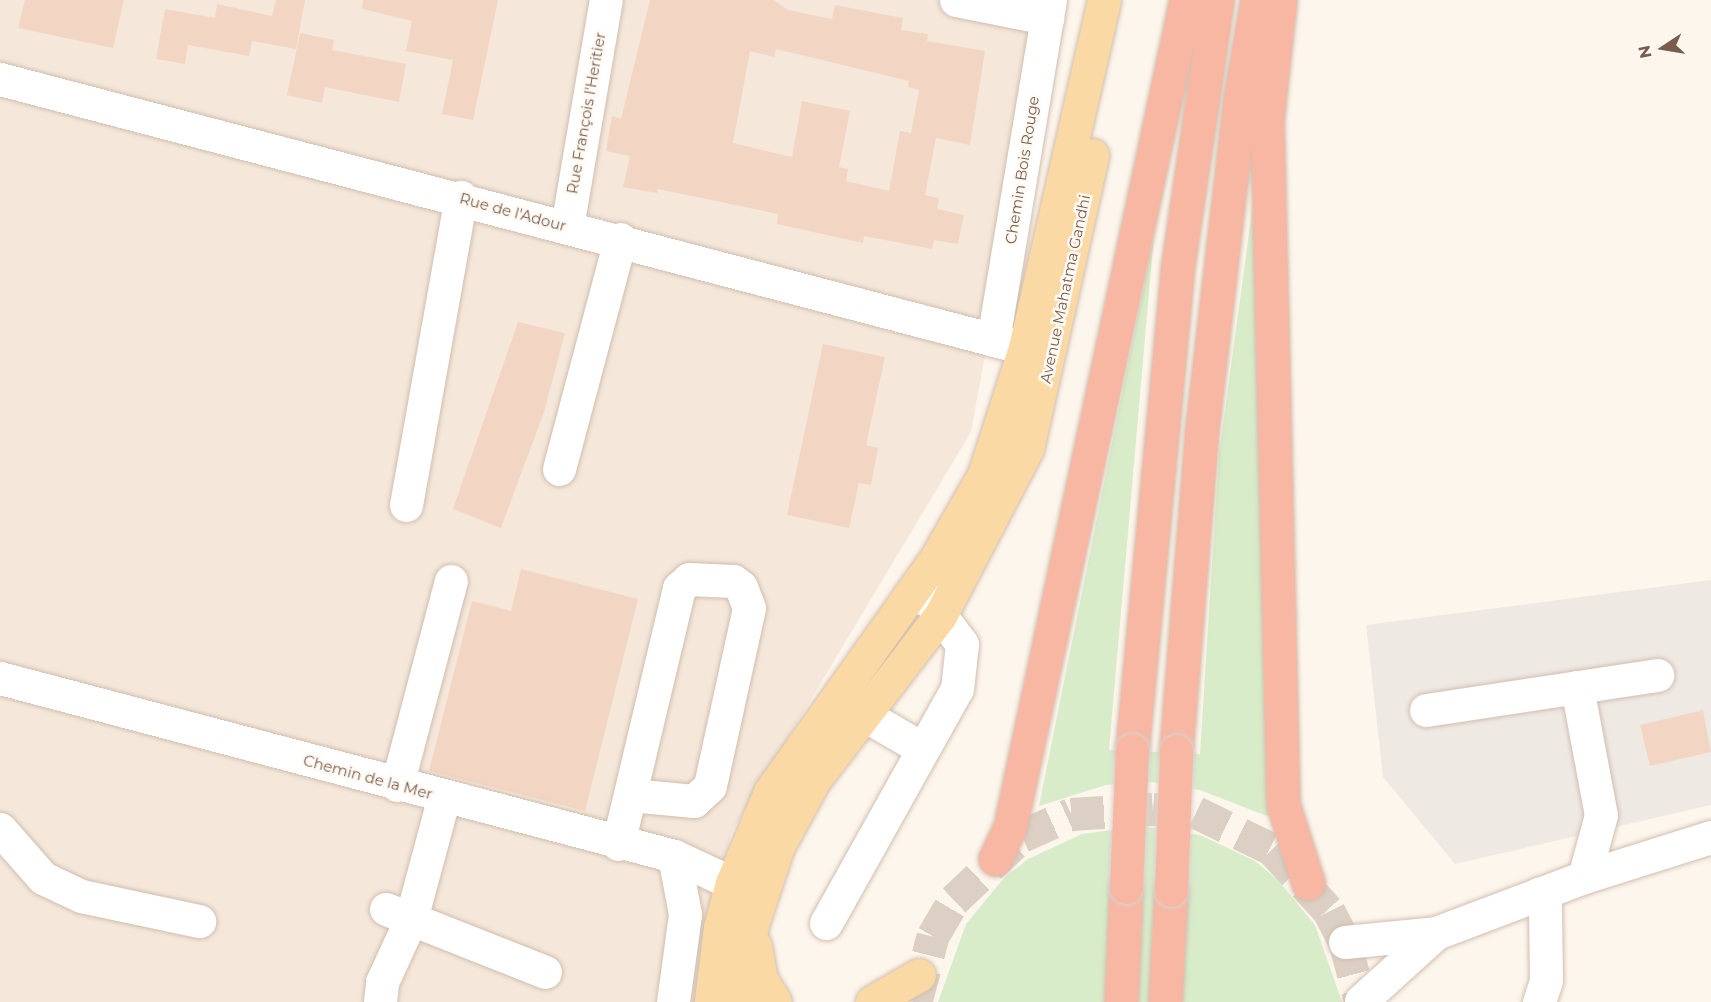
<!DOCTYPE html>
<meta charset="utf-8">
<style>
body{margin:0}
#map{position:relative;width:1711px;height:1002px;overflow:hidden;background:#fdf6ec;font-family:Montserrat,sans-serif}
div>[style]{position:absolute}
.residential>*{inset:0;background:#f5e8da}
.industrial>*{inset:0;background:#efe9e4}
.green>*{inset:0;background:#d8ecc9}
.building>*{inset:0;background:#f3d5c3}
.major-tunnel>*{height:33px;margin-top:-16.5px;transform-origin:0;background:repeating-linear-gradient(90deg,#dcd0c4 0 33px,transparent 0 49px)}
.roads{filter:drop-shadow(0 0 2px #d1beb0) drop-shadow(0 0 2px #d1beb0)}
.minor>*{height:33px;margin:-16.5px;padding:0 16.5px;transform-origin:16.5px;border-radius:16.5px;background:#fff}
.major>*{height:33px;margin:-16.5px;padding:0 16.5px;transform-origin:16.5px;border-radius:16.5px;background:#fbd9a5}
.highway>*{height:33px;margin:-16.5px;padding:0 16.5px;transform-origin:16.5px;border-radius:16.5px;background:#f7b7a3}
.bridges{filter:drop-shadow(0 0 2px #dad1cd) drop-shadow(0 0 2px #dad1cd)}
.highway-bridge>*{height:33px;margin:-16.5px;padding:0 16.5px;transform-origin:16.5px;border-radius:16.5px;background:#f7b7a3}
span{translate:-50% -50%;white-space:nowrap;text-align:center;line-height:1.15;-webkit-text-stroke:5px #fffaf3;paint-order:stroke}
.street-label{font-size:15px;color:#7a5c4d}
.north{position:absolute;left:1633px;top:18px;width:60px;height:60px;-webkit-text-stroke:4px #fffaf3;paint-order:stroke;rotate:258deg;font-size:16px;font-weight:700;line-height:24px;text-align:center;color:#7a5c4d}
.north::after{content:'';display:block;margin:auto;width:21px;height:27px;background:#7a5c4d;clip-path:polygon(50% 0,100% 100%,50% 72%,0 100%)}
</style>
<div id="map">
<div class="residential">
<i style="clip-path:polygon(0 0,1050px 0,971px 432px,731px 833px,707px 934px,703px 1002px,0 1002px)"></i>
</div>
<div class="industrial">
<i style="clip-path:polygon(1711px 580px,1711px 805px,1455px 864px,1383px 777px,1366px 625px)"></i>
</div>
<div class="green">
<i style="clip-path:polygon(1255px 189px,1272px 818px,1200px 790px,1152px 782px,1106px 785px,1039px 806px,1154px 235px,1109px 750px,1200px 754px,1219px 455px)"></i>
<i style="clip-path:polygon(1141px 826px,1200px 835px,1255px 861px,1278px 880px,1315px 925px,1342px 1002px,938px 1002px,966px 924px,1004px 878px,1028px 859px,1082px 834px)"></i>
</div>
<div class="building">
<i style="clip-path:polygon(25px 0,124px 0,113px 48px,18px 28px)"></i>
<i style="clip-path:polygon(276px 0,305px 0,296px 49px,252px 41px,249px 56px,188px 45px,185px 64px,156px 59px,165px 9px,215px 18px,217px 4px,272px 16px)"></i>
<i style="clip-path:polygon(363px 0,498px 0,473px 120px,442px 114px,453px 60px,406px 51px,412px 21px,362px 9px)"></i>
<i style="clip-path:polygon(evenodd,650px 0,774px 0,788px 10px,832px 19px,835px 5px,903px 18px,901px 30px,928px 34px,927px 41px,985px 51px,970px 145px,936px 138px,925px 195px,939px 198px,937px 209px,964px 215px,958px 244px,934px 240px,932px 249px,864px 236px,863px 243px,777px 224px,778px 214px,658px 189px,657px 193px,623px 187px,630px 156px,606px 151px,612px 116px,621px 119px,650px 0,776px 49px,909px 81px,908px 87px,919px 90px,911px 133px,900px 131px,889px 191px,846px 181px,848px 169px,839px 167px,850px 111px,802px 101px,792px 157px,733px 143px,750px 51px,774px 57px,776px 49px)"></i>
<i style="clip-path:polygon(300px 33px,334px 40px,332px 50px,406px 64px,399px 102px,325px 87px,322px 103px,287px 95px)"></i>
<i style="clip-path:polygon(518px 322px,565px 333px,544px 412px,501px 528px,453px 509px)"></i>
<i style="clip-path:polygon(823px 344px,885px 357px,866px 445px,878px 448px,871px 485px,859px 483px,849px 528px,787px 515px)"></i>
<i style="clip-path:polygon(521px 569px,638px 599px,585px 811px,429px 771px,472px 601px,511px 611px)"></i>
<i style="clip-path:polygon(1703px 710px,1711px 752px,1650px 766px,1640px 725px)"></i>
</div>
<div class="major-tunnel">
<i style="left:916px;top:1002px;width:68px;rotate:-75.6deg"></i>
<i style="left:933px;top:936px;width:42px;rotate:-59.7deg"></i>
<i style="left:954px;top:900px;width:93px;rotate:-43.3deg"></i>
<i style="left:1022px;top:836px;width:54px;rotate:-24.2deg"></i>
<i style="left:1071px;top:814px;width:82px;rotate:-3.5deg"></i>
<i style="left:1153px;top:809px;width:43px;rotate:4deg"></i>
<i style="left:1196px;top:812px;width:85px;rotate:26deg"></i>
<i style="left:1272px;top:849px;width:84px;rotate:47.4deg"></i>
<i style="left:1329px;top:911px;width:35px;rotate:63deg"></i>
<i style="left:1345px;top:942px;width:62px;rotate:75.1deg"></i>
</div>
<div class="roads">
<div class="minor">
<i style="left:956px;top:0;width:93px;rotate:11.2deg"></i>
<i style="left:0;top:79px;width:1060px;rotate:14.71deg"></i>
<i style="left:567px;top:227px;width:230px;rotate:-80.3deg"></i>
<i style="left:993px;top:340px;width:345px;rotate:-80.5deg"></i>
<i style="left:559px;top:469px;width:238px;rotate:-75.1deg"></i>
<i style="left:406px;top:505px;width:313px;rotate:-79.9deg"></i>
<i style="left:0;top:678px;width:697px;rotate:14.79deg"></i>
<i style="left:674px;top:856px;width:64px;rotate:25deg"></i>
<i style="left:1577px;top:687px;width:130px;rotate:79.4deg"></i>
<i style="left:1601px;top:815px;width:64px;rotate:105.3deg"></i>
<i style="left:1426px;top:710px;width:234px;rotate:-8.6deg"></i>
<i style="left:863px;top:714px;width:69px;rotate:30.3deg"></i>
<i style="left:397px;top:785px;width:211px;rotate:-75.2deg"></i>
<i style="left:0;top:829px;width:65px;rotate:48.7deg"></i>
<i style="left:43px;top:878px;width:42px;rotate:25.3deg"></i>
<i style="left:81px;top:896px;width:121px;rotate:12deg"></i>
<i style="left:618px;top:844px;width:263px;rotate:-76.6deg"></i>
<i style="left:679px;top:588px;width:13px;rotate:-42deg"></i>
<i style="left:689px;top:579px;width:44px;rotate:2.6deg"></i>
<i style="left:733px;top:581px;width:10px;rotate:37deg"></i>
<i style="left:741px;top:587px;width:22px;rotate:69deg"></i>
<i style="left:749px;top:608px;width:182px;rotate:102.4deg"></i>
<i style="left:710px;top:786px;width:22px;rotate:137deg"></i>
<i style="left:694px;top:801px;width:64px;rotate:-174.6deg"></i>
<i style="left:386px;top:909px;width:171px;rotate:21.6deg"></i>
<i style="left:826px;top:923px;width:268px;rotate:-60.8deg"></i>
<i style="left:957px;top:689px;width:45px;rotate:-83.7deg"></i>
<i style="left:962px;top:644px;width:56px;rotate:-127.1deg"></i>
<i style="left:928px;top:599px;width:19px;rotate:-171deg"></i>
<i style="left:1345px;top:942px;width:91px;rotate:-5.6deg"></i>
<i style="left:1436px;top:933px;width:158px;rotate:-20.7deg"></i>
<i style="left:1584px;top:877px;width:133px;rotate:-17.5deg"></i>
<i style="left:1361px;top:1001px;width:101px;rotate:-42.2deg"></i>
<i style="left:380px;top:1002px;width:20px;rotate:-84deg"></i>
<i style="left:382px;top:982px;width:69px;rotate:-65.3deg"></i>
<i style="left:411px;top:919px;width:126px;rotate:-74.9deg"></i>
<i style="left:673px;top:1002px;width:89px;rotate:-82.2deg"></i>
<i style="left:685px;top:914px;width:59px;rotate:-100.7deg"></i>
<i style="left:1539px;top:1002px;width:23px;rotate:-72deg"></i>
<i style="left:1546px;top:980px;width:75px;rotate:-90.8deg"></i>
<i style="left:1545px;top:905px;width:13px;rotate:-119deg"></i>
</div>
<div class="major">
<i style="left:755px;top:946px;width:34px;rotate:80deg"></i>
<i style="left:761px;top:979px;width:27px;rotate:59deg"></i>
<i style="left:711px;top:1002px;width:75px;rotate:-83.1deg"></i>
<i style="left:720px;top:928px;width:47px;rotate:-75.1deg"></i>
<i style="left:732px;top:883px;width:99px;rotate:-67.3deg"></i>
<i style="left:770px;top:792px;width:288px;rotate:-54.6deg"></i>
<i style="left:937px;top:557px;width:95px;rotate:-60.2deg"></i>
<i style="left:984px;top:475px;width:133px;rotate:-72.1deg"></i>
<i style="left:1025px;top:348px;width:357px;rotate:-77.2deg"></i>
<i style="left:741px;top:1002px;width:79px;rotate:-82deg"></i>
<i style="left:752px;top:924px;width:82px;rotate:-71.6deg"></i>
<i style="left:778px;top:846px;width:75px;rotate:-61.4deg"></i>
<i style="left:814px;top:780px;width:207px;rotate:-52.5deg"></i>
<i style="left:940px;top:616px;width:188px;rotate:-62.5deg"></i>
<i style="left:1027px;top:449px;width:301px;rotate:-77.5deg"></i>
<i style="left:872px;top:1002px;width:54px;rotate:-29.9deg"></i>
</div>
<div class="highway">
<i style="left:1280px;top:0;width:120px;rotate:96.2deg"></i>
<i style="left:1267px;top:119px;width:685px;rotate:88.66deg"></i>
<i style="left:1283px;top:804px;width:83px;rotate:72.4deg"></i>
<i style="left:1132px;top:750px;width:481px;rotate:-84.6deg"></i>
<i style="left:1177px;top:271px;width:274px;rotate:-81.6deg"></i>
<i style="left:1176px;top:751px;width:315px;rotate:-85.4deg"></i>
<i style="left:1201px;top:437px;width:339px;rotate:-83.4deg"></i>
<i style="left:1240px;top:100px;width:101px;rotate:-80.4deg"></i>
<i style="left:995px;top:859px;width:35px;rotate:-65deg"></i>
<i style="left:1010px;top:827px;width:846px;rotate:-77.99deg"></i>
<i style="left:1121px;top:1002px;width:115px;rotate:-87.5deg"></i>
<i style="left:1165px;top:1002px;width:112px;rotate:-86.9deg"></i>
</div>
</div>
<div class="bridges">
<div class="highway-bridge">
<i style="left:1126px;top:887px;width:137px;rotate:-87.5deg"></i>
<i style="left:1171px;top:890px;width:139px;rotate:-87.9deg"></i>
</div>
</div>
<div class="street-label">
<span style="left:586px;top:113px;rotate:-80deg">Rue François l'Heritier</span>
<span style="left:1022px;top:170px;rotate:-81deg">Chemin Bois Rouge</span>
<span style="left:513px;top:212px;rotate:15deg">Rue de l'Adour</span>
<span style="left:1065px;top:289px;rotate:-78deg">Avenue Mahatma Gandhi</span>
<span style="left:368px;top:777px;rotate:15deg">Chemin de la Mer</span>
</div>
<div class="north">N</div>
</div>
